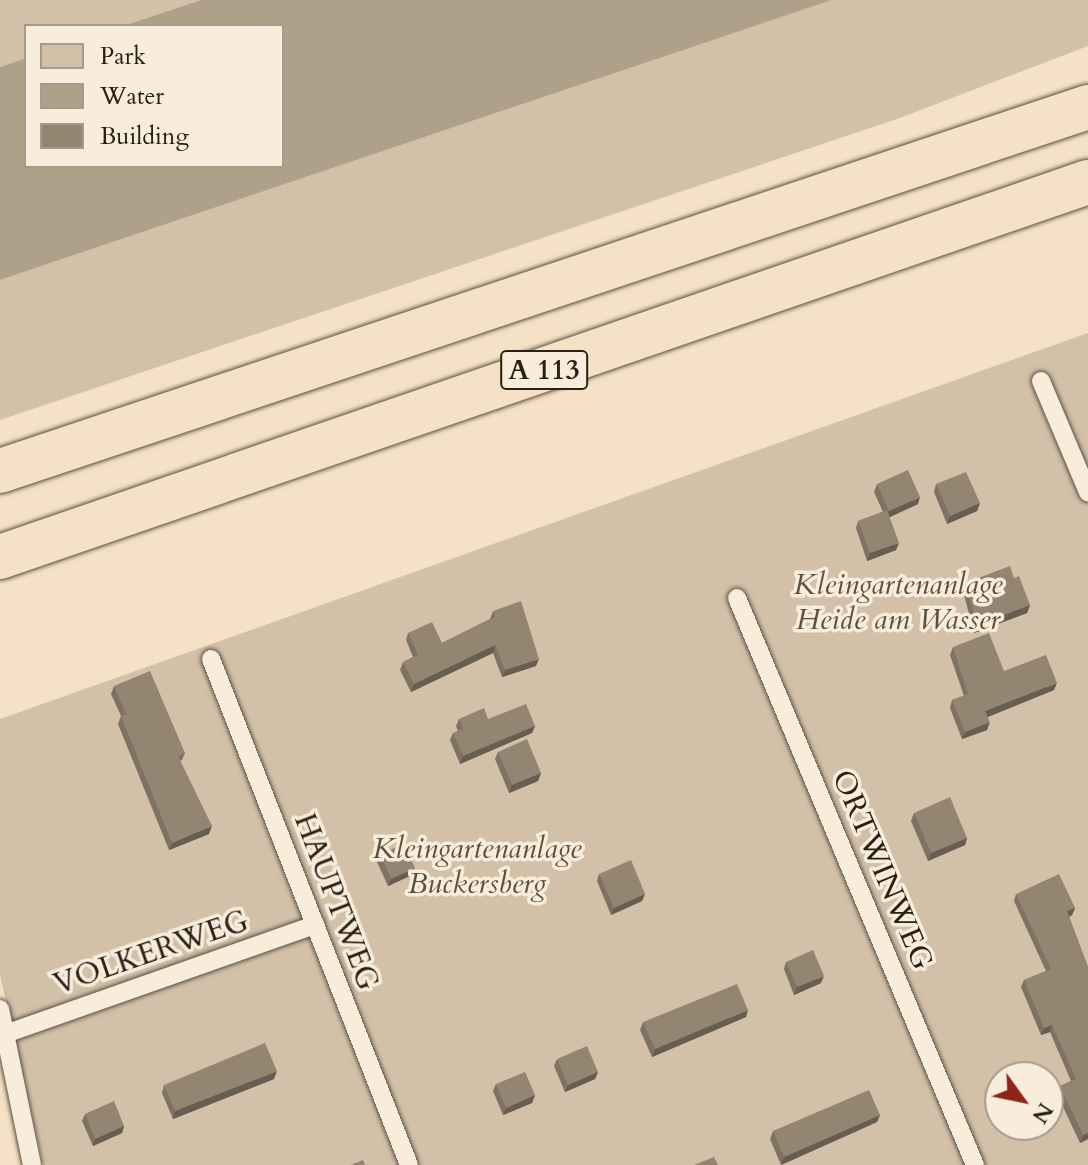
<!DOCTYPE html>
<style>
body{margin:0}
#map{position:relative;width:1088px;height:1165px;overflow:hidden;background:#f5e2c6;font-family:Cardo,serif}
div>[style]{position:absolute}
.green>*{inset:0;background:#d2c1a8}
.water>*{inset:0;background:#afa08a}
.roads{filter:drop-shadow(0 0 2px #5b5043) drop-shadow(0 0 2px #5b5043)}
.service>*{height:18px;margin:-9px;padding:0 9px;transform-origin:9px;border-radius:9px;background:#f8ecda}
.motorway>*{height:44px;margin:-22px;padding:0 22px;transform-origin:22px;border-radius:22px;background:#f5e2c6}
.wall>*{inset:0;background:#7e7262}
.shaded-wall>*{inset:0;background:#675d50}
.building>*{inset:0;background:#938572}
span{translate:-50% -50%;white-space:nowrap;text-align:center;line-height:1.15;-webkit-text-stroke:7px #f8ecda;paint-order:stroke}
.shield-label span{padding:2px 6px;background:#f8ecda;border:2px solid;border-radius:6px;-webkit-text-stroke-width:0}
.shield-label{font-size:28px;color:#282017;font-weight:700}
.park-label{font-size:30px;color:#5b5042;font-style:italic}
.street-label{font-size:30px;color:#282017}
.legend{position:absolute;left:24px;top:24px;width:260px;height:144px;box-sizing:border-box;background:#f8ecda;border:2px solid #a59a8c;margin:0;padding:10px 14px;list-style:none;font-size:24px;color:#282017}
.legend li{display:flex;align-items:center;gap:16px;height:40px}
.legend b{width:40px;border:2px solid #a59a8c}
.north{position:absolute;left:984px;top:1061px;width:80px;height:80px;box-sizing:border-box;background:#f8ecda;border:2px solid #a59a8c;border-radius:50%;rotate:123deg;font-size:22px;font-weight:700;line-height:32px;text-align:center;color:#282017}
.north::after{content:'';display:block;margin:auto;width:28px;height:36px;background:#8f2418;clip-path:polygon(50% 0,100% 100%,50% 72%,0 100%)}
</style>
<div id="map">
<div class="green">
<i style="clip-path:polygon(0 0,201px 0,123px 26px,26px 26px,26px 58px,0 67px)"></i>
<i style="clip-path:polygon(832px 0,1088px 0,1088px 46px,897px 119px,0 420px,0 280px)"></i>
<i style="clip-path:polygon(evenodd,1088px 333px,1088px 1165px,43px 1165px,0 975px,0 719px,1088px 333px,1000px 1077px,1048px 1077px,1048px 1125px,1000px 1125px,1000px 1077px)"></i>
</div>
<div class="water">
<i style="clip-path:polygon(201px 0,832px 0,0 280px,0 67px,26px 58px,26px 166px,282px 166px,282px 26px,123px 26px)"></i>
</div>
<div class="roads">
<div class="service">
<i style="left:1041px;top:381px;width:121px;rotate:67.1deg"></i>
<i style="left:737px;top:598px;width:615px;rotate:67.23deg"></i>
<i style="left:211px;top:659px;width:543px;rotate:68.63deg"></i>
<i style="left:0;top:1009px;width:159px;rotate:78.4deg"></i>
<i style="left:5px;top:1034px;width:329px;rotate:-19.4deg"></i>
</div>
<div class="motorway">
<i style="left:0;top:471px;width:1147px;rotate:-18.5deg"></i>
<i style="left:0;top:557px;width:1151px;rotate:-19.02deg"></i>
</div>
</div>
<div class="wall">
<i style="clip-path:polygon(877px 484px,918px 504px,889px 517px,896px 550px,867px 561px,856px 528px,858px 521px,883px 512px,874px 492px)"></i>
<i style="clip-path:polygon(936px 484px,980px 503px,977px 511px,947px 524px,934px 492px)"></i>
<i style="clip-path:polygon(1014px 578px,1030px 605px,1027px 613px,974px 633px,963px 591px,965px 583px)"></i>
<i style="clip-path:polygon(493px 611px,536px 666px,502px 677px,493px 653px,411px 692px,400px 670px,403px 662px,413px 657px,406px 640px,408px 633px,442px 643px,490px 619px)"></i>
<i style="clip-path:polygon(953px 647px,1004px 671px,1054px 690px,987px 717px,987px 730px,962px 739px,950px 708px,952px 700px,964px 696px,950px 655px)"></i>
<i style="clip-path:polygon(114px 686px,185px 753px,182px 760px,180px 761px,209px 834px,169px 850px,118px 724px,121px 716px,111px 694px)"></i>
<i style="clip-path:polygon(459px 719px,488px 719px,535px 726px,532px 733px,460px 764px,450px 740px,453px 733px,458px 731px,456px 726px)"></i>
<i style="clip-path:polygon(498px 752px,541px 773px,538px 781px,509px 793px,495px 759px)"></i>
<i style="clip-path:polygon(914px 813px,967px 838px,965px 845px,928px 861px,911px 821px)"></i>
<i style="clip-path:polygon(380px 854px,412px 875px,388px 886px,377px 862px)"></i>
<i style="clip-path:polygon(599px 874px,645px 894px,642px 901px,611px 915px,597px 881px)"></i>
<i style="clip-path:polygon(1016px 894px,1075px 908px,1072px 915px,1069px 917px,1088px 967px,1088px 1139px,1080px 1143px,1057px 1094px,1060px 1086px,1071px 1081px,1050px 1032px,1041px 1035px,1021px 987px,1024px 980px,1046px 971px,1014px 901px)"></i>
<i style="clip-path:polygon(786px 962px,821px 983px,794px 995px,784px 969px)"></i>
<i style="clip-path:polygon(746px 1017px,652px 1057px,640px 1030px,643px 1022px)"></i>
<i style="clip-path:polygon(557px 1059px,598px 1072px,595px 1079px,565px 1092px,554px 1066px)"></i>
<i style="clip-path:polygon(274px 1079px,173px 1119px,162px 1093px,164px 1085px)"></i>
<i style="clip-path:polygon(496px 1084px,535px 1095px,532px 1103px,503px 1115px,493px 1091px)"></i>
<i style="clip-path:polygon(85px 1114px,124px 1126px,122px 1133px,93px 1146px,82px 1121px)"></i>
<i style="clip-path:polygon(880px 1115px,877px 1122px,781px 1165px,770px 1139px,773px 1131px)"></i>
</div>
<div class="shaded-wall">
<i style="clip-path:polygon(920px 497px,918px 504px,886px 519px,889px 511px)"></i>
<i style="clip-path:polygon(980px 503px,977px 511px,947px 524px,950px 516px)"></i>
<i style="clip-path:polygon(899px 543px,896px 550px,867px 561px,870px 553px)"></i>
<i style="clip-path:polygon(1030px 605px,1027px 613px,974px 633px,977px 625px)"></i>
<i style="clip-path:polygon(495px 645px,493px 653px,411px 692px,414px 684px)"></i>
<i style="clip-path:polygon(539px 659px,536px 666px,502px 677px,505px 670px)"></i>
<i style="clip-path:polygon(1057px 683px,1054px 690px,983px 719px,985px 711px)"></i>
<i style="clip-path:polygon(990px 722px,987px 730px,962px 739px,965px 732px)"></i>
<i style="clip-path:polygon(535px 726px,532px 733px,460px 764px,463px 756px)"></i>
<i style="clip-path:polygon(541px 773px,538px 781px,509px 793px,512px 785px)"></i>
<i style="clip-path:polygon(212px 826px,209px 834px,169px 850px,172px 843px)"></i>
<i style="clip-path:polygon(967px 838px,965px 845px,928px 861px,931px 853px)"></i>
<i style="clip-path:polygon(415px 868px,412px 875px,388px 886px,391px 879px)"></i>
<i style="clip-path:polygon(645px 894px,642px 901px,611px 915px,614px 908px)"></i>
<i style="clip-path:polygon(1075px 908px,1072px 915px,1065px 919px,1067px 911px)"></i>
<i style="clip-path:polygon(824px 976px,821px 983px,794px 995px,797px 987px)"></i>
<i style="clip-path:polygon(748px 1010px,746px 1017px,652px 1057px,655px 1049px)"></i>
<i style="clip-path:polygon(1052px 1025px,1050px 1032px,1041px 1035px,1044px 1028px)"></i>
<i style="clip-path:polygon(277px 1071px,274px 1079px,173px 1119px,175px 1111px)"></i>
<i style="clip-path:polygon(598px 1072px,595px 1079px,565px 1092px,568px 1085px)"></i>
<i style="clip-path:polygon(535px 1095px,532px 1103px,503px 1115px,506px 1108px)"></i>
<i style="clip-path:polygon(880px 1115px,877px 1122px,781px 1165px,784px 1157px)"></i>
<i style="clip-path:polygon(124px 1126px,122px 1133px,93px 1146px,95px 1139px)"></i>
<i style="clip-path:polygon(1088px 1133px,1088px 1139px,1080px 1143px,1083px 1135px)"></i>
</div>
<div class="building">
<i style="clip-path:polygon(908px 470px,920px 497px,889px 511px,877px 484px)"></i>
<i style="clip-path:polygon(966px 472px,980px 503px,950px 516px,936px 484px)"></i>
<i style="clip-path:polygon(887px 510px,899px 543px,870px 553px,858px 521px)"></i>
<i style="clip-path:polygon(1010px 566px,1014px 578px,1019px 576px,1030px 605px,977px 625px,965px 583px)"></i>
<i style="clip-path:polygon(521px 601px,539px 659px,505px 670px,495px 645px,414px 684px,403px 662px,418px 655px,408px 633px,432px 622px,442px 643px,495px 617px,493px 611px)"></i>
<i style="clip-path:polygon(989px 633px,1004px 671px,1046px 655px,1057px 683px,985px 711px,990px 722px,965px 732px,952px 700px,968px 694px,953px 647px)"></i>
<i style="clip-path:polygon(150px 671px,185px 753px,178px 756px,212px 826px,172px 843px,121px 716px,126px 714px,114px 686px)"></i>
<i style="clip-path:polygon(526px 704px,535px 726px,463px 756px,453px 733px,463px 729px,459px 719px,484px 708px,488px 719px)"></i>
<i style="clip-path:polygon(527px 739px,541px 773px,512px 785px,498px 752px)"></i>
<i style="clip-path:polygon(950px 797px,967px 838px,931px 853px,914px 813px)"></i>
<i style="clip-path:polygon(404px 844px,415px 868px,391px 879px,380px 854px)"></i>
<i style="clip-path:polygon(631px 860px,645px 894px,614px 908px,599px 874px)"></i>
<i style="clip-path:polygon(1059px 874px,1075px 908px,1067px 911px,1088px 967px,1088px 1133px,1083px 1135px,1060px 1086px,1076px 1079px,1052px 1025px,1044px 1028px,1024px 980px,1051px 969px,1016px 894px)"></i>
<i style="clip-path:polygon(813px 950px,824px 976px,797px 987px,786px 962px)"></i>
<i style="clip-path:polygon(737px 984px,748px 1010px,655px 1049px,643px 1022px)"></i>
<i style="clip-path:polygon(265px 1043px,277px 1071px,175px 1111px,164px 1085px)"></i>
<i style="clip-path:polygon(587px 1046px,598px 1072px,568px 1085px,557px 1059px)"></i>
<i style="clip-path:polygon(525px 1072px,535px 1095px,506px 1108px,496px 1084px)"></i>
<i style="clip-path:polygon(869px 1090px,880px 1115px,784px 1157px,773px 1131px)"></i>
<i style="clip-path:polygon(114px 1101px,124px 1126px,95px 1139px,85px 1114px)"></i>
<i style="clip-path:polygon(714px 1157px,718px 1165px,694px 1165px)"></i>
<i style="clip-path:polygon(363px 1160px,365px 1165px,351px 1165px)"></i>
</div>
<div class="shield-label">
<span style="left:544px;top:370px">A 113</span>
</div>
<div class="park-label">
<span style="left:898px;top:602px">Kleingartenanlage<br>Heide am Wasser</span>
<span style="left:477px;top:866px">Kleingartenanlage<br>Buckersberg</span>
</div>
<div class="street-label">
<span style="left:882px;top:870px;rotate:67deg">ORTWINWEG</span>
<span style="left:336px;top:902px;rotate:69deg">HAUPTWEG</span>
<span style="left:151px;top:953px;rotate:-19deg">VOLKERWEG</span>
</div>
<ul class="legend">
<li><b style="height:22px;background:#d2c1a8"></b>Park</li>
<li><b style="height:22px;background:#afa08a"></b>Water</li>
<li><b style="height:22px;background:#938572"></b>Building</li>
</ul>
<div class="north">N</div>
</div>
